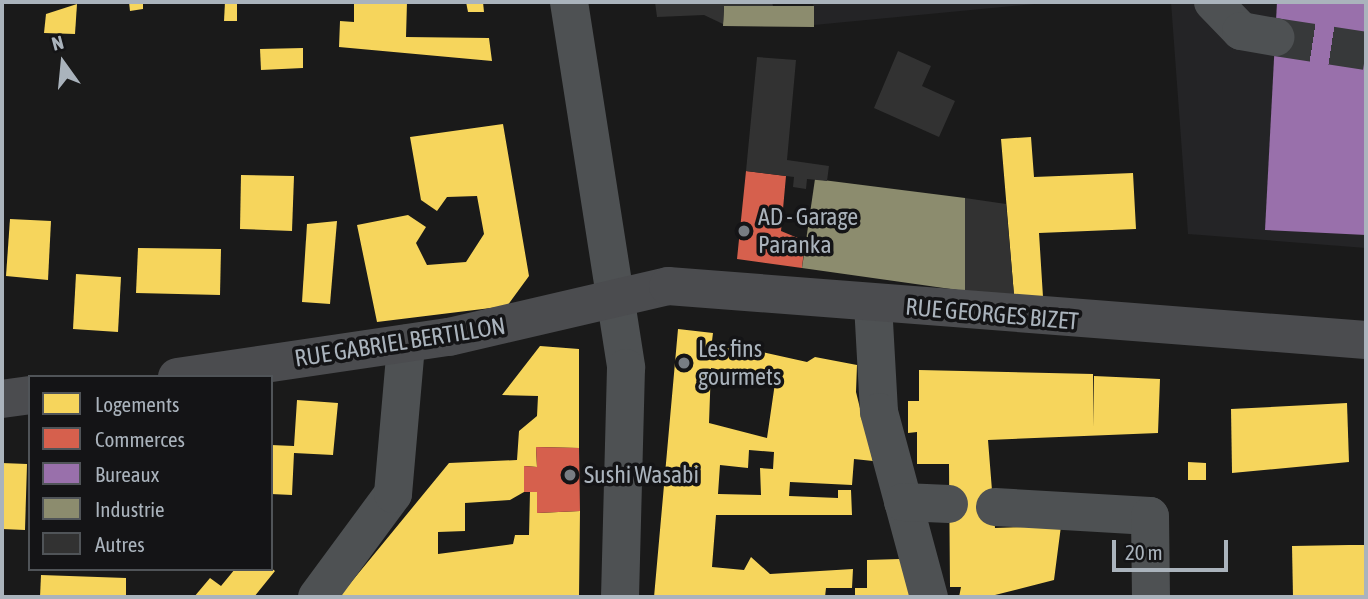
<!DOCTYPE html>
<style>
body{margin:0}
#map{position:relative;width:1368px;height:599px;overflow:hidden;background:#1a1a1a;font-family:"Asap Condensed",sans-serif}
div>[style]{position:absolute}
.built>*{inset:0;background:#242426}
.homes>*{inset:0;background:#f6d55c}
.shops>*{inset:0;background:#d6604d}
.offices>*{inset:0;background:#9970ab}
.industry>*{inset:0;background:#8c8c6e}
.building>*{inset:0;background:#323232}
.minor-tunnel>*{height:38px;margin-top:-19px;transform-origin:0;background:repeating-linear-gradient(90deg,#37393a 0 38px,transparent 0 57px)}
.minor>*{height:38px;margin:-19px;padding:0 19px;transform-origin:19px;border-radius:19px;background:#4e5153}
.major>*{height:38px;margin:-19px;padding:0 19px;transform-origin:19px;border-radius:19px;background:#4b4c4f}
.dots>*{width:19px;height:19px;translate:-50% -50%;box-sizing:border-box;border:4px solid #141416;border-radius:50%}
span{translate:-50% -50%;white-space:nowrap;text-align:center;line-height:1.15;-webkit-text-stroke:7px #141416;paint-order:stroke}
.poi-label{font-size:24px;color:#aab3bc}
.left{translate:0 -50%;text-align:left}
.street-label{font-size:24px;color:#aab3bc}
.frame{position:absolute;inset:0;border:4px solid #aab3bc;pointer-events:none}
.legend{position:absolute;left:28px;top:375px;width:245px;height:196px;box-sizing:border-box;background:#141416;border:2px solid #505458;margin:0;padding:9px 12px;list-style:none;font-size:21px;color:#aab3bc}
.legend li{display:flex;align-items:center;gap:14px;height:35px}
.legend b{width:35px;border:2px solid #505458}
.north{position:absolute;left:28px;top:28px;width:70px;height:70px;-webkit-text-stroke:5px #141416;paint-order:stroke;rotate:345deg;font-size:19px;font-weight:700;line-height:28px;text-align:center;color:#aab3bc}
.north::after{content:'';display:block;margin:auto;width:24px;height:32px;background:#aab3bc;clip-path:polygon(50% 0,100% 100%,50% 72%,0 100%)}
.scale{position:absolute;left:1112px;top:540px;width:116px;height:32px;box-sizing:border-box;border:4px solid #aab3bc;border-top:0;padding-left:9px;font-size:21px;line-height:24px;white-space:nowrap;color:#aab3bc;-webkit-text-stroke:5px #141416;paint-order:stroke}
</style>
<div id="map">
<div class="built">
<i style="clip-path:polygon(813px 2px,1056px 2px,814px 25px)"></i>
<i style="clip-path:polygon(1171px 2px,1366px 2px,1366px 248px,1188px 234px)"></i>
</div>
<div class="homes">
<i style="clip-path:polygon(129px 2px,143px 2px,143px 9px,130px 11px)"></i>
<i style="clip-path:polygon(225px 2px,237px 2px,237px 21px,224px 21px)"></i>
<i style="clip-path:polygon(354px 2px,407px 2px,406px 37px,489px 38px,492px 61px,339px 47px,340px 21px,354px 22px)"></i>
<i style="clip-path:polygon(466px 2px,483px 2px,484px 12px,468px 12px)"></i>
<i style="clip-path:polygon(77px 4px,75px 34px,44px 33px,46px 14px)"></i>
<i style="clip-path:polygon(303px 48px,303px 68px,261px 70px,260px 49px)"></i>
<i style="clip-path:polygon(503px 124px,529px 276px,507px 306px,377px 322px,357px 225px,408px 215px,426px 227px,416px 243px,427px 265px,466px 262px,484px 234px,477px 196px,447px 197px,437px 211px,421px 200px,410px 137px)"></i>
<i style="clip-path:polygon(1031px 137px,1034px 177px,1133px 173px,1136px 229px,1039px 233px,1043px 297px,1014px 295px,1001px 139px)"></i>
<i style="clip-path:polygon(241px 175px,294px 176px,292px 231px,240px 229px)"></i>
<i style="clip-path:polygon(10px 219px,51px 221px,48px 280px,6px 276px)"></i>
<i style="clip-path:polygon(337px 221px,330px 304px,302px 302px,307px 224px)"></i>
<i style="clip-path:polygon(138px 248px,221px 249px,220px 295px,136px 293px)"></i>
<i style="clip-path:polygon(76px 274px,121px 277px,118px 332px,73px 329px)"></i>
<i style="clip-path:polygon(evenodd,678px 329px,713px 333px,712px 341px,807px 362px,815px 357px,857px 365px,856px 392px,873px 461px,854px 459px,852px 485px,790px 482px,789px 496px,838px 498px,838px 490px,851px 490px,852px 515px,716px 515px,712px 567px,744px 570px,751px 557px,770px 574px,853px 569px,852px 588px,826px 588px,825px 597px,654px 597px,678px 329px,711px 368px,775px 383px,767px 438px,709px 423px,711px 368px,678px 329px,749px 450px,774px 452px,773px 469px,760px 468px,761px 495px,718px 494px,720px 465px,748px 468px,749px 450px)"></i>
<i style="clip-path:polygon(540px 346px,579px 349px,579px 448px,536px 447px,537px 467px,524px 466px,524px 492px,510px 500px,465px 503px,465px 531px,438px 532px,438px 554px,513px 544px,515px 535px,529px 535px,530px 492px,537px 492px,537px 513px,580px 511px,579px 597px,339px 597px,449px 463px,517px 460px,519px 431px,537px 416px,538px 396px,502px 395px)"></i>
<i style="clip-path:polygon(919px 370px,1093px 374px,1093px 427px,1094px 376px,1160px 379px,1158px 433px,988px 440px,995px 528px,1061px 526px,1054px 580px,987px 597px,959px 597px,961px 587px,950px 587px,949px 464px,917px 464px,917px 432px,908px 433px,908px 401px,919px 401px)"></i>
<i style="clip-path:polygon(297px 400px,338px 403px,333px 455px,294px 453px,292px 495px,271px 494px,271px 445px,294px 446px)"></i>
<i style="clip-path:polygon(1347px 403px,1349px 462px,1232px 473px,1231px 409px)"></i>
<i style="clip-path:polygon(1188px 462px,1206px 463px,1206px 480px,1188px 480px)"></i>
<i style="clip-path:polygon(2px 463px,27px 464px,25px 530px,2px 529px)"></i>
<i style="clip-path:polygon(1349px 545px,1366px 545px,1366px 597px,1293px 597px,1292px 546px)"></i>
<i style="clip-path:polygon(900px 559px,911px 597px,855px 597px,855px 588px,867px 588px,867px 560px)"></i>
<i style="clip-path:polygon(271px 568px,275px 571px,254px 597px,194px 597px,210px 578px,221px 586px,235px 569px)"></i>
<i style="clip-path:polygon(41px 575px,126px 578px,126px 597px,40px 597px)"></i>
</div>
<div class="shops">
<i style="clip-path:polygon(746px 171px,786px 176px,781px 231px,805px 241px,802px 268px,737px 259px)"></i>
<i style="clip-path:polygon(536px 447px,579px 448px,580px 511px,537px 513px,537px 492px,524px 492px,524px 466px,537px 467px)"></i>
</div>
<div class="offices">
<i style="clip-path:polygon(1277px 2px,1366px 2px,1366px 235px,1265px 230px)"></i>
</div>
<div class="industry">
<i style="clip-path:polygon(724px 6px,814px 6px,814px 27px,723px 26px)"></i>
<i style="clip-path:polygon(815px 179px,965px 198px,965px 291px,802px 268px)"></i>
</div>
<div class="building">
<i style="clip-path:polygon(655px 2px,772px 2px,773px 6px,724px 6px,723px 24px,704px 15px,657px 17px)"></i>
<i style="clip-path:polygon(898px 51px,931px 66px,922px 86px,955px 101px,939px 137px,874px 108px)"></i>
<i style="clip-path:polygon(757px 57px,796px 60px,787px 160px,829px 166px,827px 181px,807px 179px,806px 189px,793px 187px,794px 177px,746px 171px)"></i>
<i style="clip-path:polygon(965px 198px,1006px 204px,1014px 295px,965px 291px)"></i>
</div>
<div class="minor-tunnel">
<i style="left:1275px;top:37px;width:92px;rotate:8.7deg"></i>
</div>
<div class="minor">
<i style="left:569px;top:2px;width:370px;rotate:81.1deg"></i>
<i style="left:626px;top:368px;width:229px;rotate:91.5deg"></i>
<i style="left:1213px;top:2px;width:40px;rotate:46deg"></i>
<i style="left:1241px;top:31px;width:35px;rotate:10deg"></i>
<i style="left:873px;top:304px;width:108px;rotate:86.8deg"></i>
<i style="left:879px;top:412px;width:192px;rotate:74.9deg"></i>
<i style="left:903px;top:502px;width:46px;rotate:2.5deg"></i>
<i style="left:995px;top:507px;width:155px;rotate:3.3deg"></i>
<i style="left:1150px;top:516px;width:81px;rotate:89.3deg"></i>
<i style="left:317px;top:597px;width:128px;rotate:-53.6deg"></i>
<i style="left:393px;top:494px;width:151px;rotate:-85deg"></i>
</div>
<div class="major">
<i style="left:177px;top:377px;width:275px;rotate:-8.4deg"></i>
<i style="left:449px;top:337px;width:225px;rotate:-13.1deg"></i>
<i style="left:668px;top:286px;width:700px;rotate:4.42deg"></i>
<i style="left:2px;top:399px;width:28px;rotate:-8deg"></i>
</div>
<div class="dots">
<i style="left:744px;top:231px;background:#787d83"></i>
<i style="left:684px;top:363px;background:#787d83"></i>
<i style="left:570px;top:475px;background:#787d83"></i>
</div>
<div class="poi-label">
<span class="left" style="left:758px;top:231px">AD - Garage<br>Paranka</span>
<span class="left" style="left:698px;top:363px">Les fins<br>gourmets</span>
<span class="left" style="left:584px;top:475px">Sushi Wasabi</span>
</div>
<div class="street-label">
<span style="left:992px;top:314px;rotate:5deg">RUE GEORGES BIZET</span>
<span style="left:400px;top:342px;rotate:-9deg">RUE GABRIEL BERTILLON</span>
</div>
<div class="frame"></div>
<ul class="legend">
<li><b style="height:19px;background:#f6d55c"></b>Logements</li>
<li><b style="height:19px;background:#d6604d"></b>Commerces</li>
<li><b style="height:19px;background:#9970ab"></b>Bureaux</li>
<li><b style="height:19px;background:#8c8c6e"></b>Industrie</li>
<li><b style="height:19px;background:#323232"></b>Autres</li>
</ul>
<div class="north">N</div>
<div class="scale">20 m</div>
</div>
